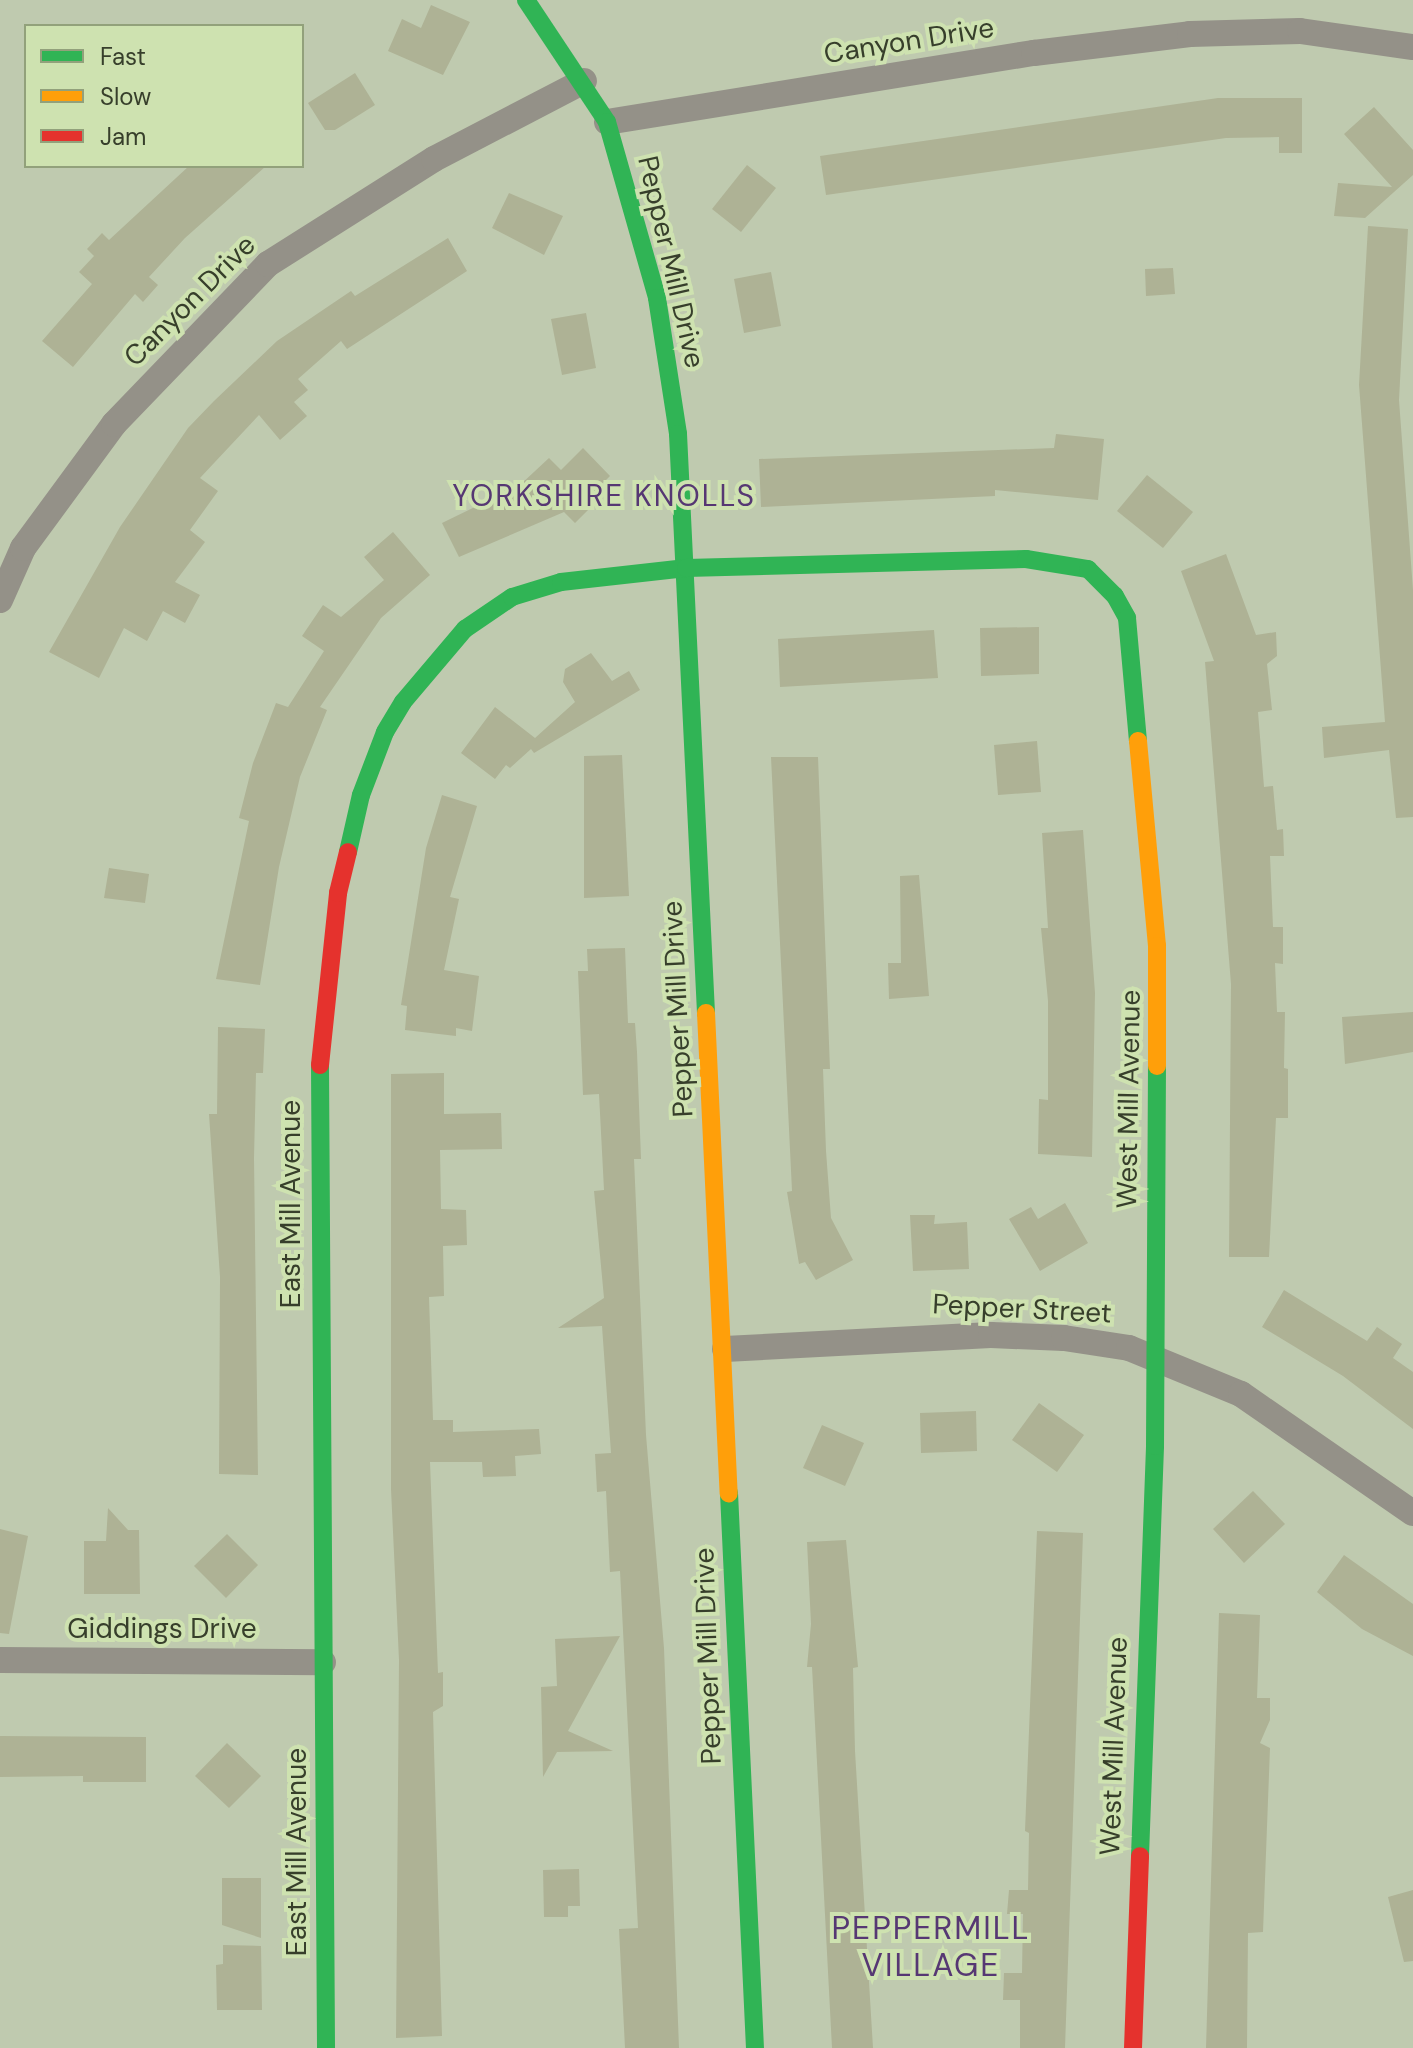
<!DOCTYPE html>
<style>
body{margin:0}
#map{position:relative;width:1413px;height:2048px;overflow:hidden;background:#bfcaaf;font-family:"DM Sans",sans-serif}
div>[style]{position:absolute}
.building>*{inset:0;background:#aeb295}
.street>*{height:26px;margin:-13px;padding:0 13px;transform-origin:13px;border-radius:13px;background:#949188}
.fast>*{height:18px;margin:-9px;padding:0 9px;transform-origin:9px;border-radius:9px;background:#30b455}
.slow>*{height:18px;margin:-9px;padding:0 9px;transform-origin:9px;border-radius:9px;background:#ff9f0a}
.jam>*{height:18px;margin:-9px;padding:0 9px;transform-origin:9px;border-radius:9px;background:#e5322d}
span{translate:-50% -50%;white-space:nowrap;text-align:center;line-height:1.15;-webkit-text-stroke:8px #cee2b0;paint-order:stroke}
.street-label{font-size:28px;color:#373f2b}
.neighbourhood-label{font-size:30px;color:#563873;letter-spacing:2px}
.quarter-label{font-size:32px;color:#563873;letter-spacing:2px}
.legend{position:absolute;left:24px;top:24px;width:280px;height:144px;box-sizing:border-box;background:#cee2b0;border:2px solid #92a17b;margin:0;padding:10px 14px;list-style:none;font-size:24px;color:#373f2b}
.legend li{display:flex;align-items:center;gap:16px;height:40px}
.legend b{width:40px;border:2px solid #92a17b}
</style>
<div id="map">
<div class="building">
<i style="clip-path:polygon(431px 5px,470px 22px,443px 75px,388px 51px,402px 19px,421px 28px)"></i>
<i style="clip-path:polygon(355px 73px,375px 105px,335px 130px,325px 130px,308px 103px)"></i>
<i style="clip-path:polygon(1218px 98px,1302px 98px,1302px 153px,1279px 153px,1279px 137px,1226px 138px,826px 195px,820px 156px)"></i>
<i style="clip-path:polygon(1374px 107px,1413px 150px,1413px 175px,1365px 218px,1334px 216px,1338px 183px,1392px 187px,1344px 134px)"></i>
<i style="clip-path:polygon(747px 165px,776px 188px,741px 232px,712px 209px)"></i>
<i style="clip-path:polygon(189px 166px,266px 166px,185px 238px,149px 277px,158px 285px,143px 302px,135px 294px,73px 367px,42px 341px,92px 284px,79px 272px,94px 256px,87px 249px,102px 233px,109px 240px)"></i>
<i style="clip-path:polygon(509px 193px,563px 216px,544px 255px,492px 228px)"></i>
<i style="clip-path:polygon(1368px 226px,1408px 229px,1399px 400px,1413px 590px,1413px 817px,1396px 818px,1389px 750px,1324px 758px,1322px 727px,1385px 722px,1359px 385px)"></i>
<i style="clip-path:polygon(448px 238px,467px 271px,347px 349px,341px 341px,298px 379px,308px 390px,294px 402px,307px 416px,280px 440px,259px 415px,200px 478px,218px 491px,190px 530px,205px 542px,175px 582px,200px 595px,185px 623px,163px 611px,147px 641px,124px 628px,99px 678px,49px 652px,120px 527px,188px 428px,214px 401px,277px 341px,351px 291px,355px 296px)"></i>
<i style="clip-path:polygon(1173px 268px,1175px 294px,1146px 296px,1145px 269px)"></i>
<i style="clip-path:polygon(771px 272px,781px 326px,744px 333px,734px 279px)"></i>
<i style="clip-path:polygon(586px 313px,596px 368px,562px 375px,551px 319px)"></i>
<i style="clip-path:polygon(1056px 434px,1104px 439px,1098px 500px,995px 490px,995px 496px,761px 507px,759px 459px,1054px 448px)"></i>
<i style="clip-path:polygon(583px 448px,610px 476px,595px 491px,601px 497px,575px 523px,564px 512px,459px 557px,442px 523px,520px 485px,549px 458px,561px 470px)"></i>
<i style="clip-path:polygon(1147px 475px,1193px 512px,1163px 548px,1117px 511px)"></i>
<i style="clip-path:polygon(393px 532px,430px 575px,381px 618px,320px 707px,327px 710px,300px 777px,279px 867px,260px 985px,216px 979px,249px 821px,239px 818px,253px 763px,276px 703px,288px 707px,324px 651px,302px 636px,323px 605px,341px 617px,384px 580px,364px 557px)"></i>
<i style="clip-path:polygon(1226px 554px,1256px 635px,1276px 632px,1277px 656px,1267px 664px,1272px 710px,1258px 712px,1264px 787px,1273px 786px,1277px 830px,1283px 829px,1284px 856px,1270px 856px,1273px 927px,1283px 927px,1283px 964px,1275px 963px,1277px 1012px,1285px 1012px,1284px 1068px,1288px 1069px,1288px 1118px,1276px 1118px,1269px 1257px,1229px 1257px,1231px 984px,1205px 662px,1214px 661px,1181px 571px)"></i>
<i style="clip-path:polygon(1039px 627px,1039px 674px,981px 676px,980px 628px)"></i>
<i style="clip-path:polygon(934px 630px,938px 678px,780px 687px,778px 639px)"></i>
<i style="clip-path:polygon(591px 653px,612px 681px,629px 671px,640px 690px,534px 753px,531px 749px,510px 768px,506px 765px,495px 779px,461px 753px,495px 707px,535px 738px,575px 702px,563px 682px,565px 669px)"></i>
<i style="clip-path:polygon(1037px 741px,1041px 792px,998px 795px,994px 745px)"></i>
<i style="clip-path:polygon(622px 755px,629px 896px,584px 898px,584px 756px)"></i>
<i style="clip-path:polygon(771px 757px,818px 757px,830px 1069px,823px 1069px,826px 1151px,831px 1218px,853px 1260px,816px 1280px,805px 1262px,799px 1264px,787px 1192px,792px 1191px)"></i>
<i style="clip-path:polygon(442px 795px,477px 806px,450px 897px,459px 899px,444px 970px,479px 976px,472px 1031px,456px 1028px,456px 1036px,405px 1030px,407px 1006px,401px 1005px,426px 848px)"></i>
<i style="clip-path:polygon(1083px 830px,1095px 993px,1092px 1157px,1038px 1154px,1039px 1099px,1048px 1100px,1048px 1001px,1041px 928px,1048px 928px,1042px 833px)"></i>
<i style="clip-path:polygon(109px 868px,149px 874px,145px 903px,104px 898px)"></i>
<i style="clip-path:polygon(919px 875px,929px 996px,889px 999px,888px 963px,901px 963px,900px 876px)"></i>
<i style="clip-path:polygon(625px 948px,628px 1023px,635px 1023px,637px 1052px,641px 1159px,634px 1159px,646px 1435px,664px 1648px,679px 2048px,625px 2048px,619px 1929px,638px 1928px,620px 1571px,610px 1572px,606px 1491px,597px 1492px,595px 1454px,611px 1453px,602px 1326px,558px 1328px,604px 1298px,594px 1191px,604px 1190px,599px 1094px,583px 1095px,578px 971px,588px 971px,587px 949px)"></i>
<i style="clip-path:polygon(1413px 1012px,1413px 1052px,1345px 1064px,1342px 1017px)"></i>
<i style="clip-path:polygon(218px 1027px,265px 1029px,263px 1073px,256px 1073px,254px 1158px,258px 1475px,219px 1474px,220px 1277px,209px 1114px,217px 1114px)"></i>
<i style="clip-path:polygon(444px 1073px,444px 1114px,501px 1113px,502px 1149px,440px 1150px,441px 1209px,466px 1210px,467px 1245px,443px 1246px,444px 1296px,429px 1297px,433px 1420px,453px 1420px,453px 1432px,539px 1429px,541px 1454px,515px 1456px,516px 1476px,483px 1477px,482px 1462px,430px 1462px,438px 1673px,443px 1672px,443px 1706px,433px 1712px,442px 2036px,396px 2038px,399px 1660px,391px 1489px,391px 1074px)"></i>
<i style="clip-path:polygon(1065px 1203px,1088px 1243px,1040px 1271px,1009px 1219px,1031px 1207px,1038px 1219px)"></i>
<i style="clip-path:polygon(910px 1215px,935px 1215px,934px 1224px,967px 1222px,969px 1269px,913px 1271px)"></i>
<i style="clip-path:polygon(1284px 1290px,1367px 1341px,1377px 1327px,1402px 1344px,1393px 1358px,1413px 1372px,1413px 1429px,1343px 1376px,1262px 1327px)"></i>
<i style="clip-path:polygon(1039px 1403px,1084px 1435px,1057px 1472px,1012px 1440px)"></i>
<i style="clip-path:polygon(976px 1411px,977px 1451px,921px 1453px,920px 1413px)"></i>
<i style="clip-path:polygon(822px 1425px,864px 1443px,845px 1486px,803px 1468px)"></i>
<i style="clip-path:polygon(1253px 1491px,1285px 1524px,1244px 1563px,1213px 1529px)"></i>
<i style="clip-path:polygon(108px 1508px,128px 1530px,139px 1530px,140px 1594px,84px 1594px,84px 1541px,106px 1541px)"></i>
<i style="clip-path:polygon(0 1529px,28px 1536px,9px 1634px,0 1633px)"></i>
<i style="clip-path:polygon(1037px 1531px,1083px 1533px,1065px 2048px,1020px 2048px,1020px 2000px,1003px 2000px,1004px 1973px,1022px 1973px,1023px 1914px,1007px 1914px,1009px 1890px,1028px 1890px,1029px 1833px,1025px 1831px)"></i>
<i style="clip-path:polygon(227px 1534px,258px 1565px,226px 1598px,194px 1566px)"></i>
<i style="clip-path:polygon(846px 1540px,858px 1667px,853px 1668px,855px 1751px,873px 2048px,832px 2048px,812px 1667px,807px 1667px,811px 1624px,807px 1542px)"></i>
<i style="clip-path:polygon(1344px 1555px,1413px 1604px,1413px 1656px,1362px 1629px,1317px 1592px)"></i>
<i style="clip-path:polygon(1219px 1613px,1260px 1615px,1257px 1698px,1270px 1698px,1270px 1720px,1260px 1743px,1270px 1748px,1263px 1932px,1248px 1933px,1247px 2048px,1206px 2048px)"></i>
<i style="clip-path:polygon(620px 1636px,568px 1731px,613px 1751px,557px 1752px,543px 1777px,541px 1687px,557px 1686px,555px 1639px)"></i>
<i style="clip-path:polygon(0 1736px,146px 1737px,146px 1782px,83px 1782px,83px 1776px,0 1777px)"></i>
<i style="clip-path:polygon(227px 1743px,261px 1776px,229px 1808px,195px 1776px)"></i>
<i style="clip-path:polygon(579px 1869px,580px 1906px,568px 1906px,568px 1917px,544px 1917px,543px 1870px)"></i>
<i style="clip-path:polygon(222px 1878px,261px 1878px,261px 1938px,222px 1925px)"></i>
<i style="clip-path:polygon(1413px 1890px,1413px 1961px,1404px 1962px,1388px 1897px)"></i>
<i style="clip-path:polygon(223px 1945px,261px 1946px,262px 2010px,217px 2010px,216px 1965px,223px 1964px)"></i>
</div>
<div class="street">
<i style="left:607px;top:122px;width:433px;rotate:-9.2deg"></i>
<i style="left:1034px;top:53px;width:157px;rotate:-6.9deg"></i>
<i style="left:1190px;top:34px;width:110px;rotate:-1.6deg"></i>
<i style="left:1300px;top:31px;width:114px;rotate:8.1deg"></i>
<i style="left:0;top:600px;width:57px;rotate:-66.1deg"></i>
<i style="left:23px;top:548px;width:154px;rotate:-53.7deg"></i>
<i style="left:114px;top:424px;width:222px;rotate:-46.1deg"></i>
<i style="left:268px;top:264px;width:196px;rotate:-32.3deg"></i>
<i style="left:434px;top:159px;width:169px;rotate:-27.5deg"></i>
<i style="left:725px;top:1349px;width:266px;rotate:-3deg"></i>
<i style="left:991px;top:1335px;width:73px;rotate:2.4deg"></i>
<i style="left:1064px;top:1338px;width:66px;rotate:8.7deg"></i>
<i style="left:1129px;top:1348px;width:121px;rotate:22.3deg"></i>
<i style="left:1241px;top:1394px;width:209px;rotate:34.7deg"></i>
<i style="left:0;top:1660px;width:323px;rotate:0.4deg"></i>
</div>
<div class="fast">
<i style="left:526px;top:0;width:146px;rotate:56.4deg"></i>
<i style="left:607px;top:122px;width:183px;rotate:74.1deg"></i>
<i style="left:657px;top:298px;width:138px;rotate:81.2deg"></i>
<i style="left:678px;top:434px;width:580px;rotate:87.23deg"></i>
<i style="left:348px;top:852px;width:58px;rotate:-77.2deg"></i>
<i style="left:361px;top:795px;width:67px;rotate:-69.1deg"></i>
<i style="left:385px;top:732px;width:35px;rotate:-59deg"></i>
<i style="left:403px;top:702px;width:96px;rotate:-49.7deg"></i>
<i style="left:465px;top:629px;width:57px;rotate:-34.2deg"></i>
<i style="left:512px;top:597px;width:51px;rotate:-17deg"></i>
<i style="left:561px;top:582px;width:126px;rotate:-6.4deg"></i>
<i style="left:686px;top:568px;width:340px;rotate:-1.5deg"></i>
<i style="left:1026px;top:559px;width:63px;rotate:9.2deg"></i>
<i style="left:1088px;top:569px;width:38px;rotate:45deg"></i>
<i style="left:1115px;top:596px;width:25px;rotate:61deg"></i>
<i style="left:1127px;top:618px;width:123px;rotate:84.9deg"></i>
<i style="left:320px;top:1065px;width:983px;rotate:89.65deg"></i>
<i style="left:729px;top:1493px;width:556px;rotate:87.32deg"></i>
<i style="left:1140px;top:1856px;width:410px;rotate:-87.9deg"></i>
<i style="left:1155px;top:1446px;width:380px;rotate:-89.7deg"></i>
</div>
<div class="slow">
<i style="left:1138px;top:741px;width:206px;rotate:84.7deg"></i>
<i style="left:1157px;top:946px;width:120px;rotate:90deg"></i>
<i style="left:706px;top:1013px;width:481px;rotate:87.3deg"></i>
</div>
<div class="jam">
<i style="left:320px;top:1065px;width:173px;rotate:-84deg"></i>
<i style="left:338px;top:893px;width:42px;rotate:-76.3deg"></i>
<i style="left:1133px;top:2048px;width:192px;rotate:-87.9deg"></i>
</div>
<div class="street-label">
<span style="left:909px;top:41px;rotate:-9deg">Canyon Drive</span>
<span style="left:671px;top:262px;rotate:77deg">Pepper Mill Drive</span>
<span style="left:190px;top:301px;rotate:-45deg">Canyon Drive</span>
<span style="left:678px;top:1009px;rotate:-93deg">Pepper Mill Drive</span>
<span style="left:1129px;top:1099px;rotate:-89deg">West Mill Avenue</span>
<span style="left:291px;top:1204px;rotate:-90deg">East Mill Avenue</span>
<span style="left:1022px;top:1309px;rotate:3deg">Pepper Street</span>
<span style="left:162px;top:1629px">Giddings Drive</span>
<span style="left:708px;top:1656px;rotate:-92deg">Pepper Mill Drive</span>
<span style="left:1114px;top:1746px;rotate:-88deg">West Mill Avenue</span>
<span style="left:297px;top:1852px;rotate:-90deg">East Mill Avenue</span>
</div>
<div class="neighbourhood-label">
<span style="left:604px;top:496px">YORKSHIRE KNOLLS</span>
</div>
<div class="quarter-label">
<span style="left:931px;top:1947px">PEPPERMILL<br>VILLAGE</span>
</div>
<ul class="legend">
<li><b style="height:10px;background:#30b455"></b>Fast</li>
<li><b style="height:10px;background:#ff9f0a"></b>Slow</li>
<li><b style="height:10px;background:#e5322d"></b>Jam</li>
</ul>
</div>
